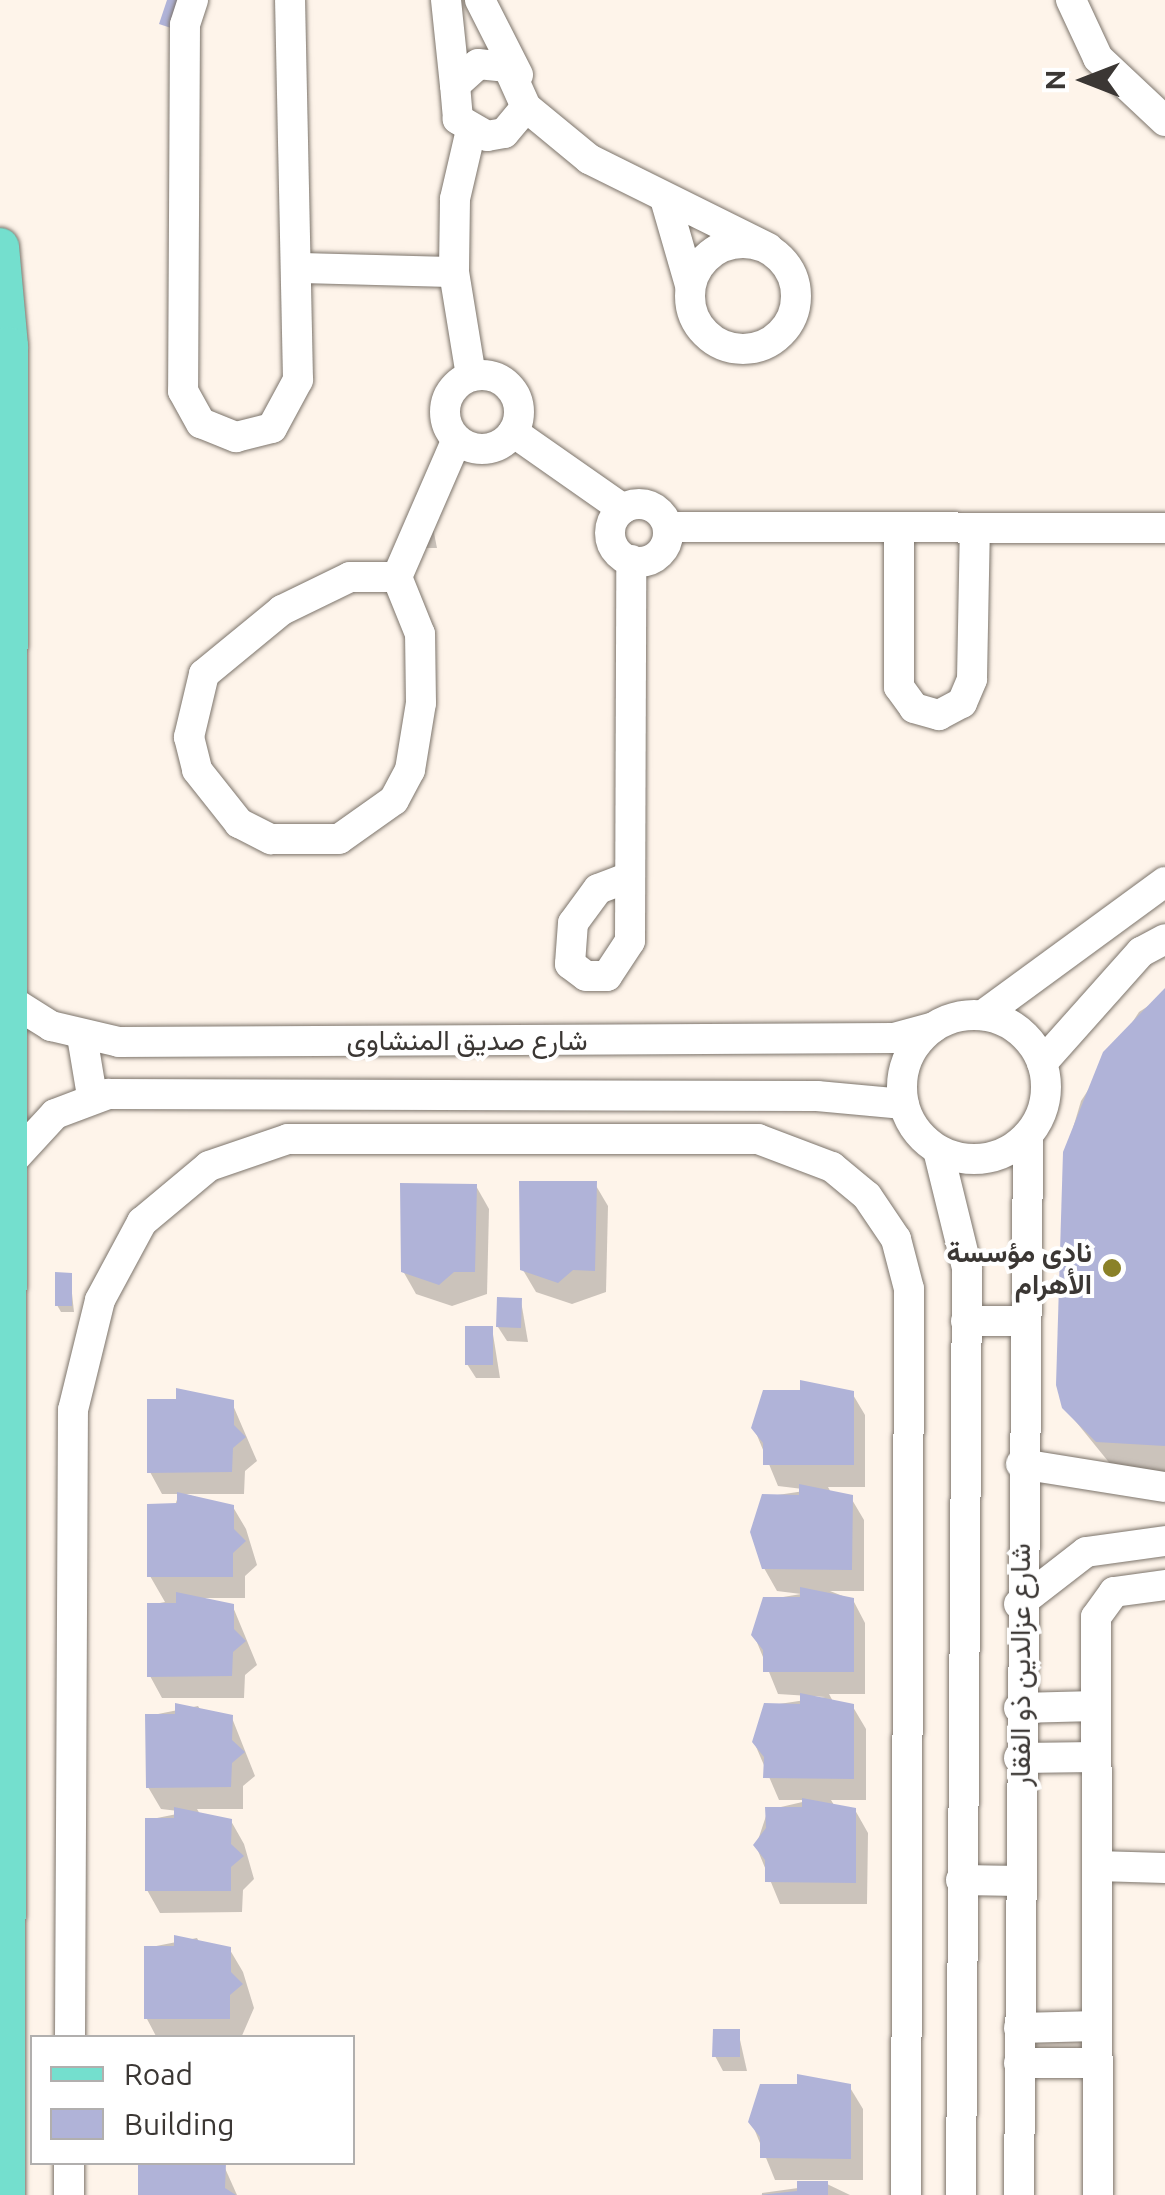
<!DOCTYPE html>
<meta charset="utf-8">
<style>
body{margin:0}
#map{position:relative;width:1165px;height:2195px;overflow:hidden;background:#fef4ea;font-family:Ubuntu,Vazirmatn,sans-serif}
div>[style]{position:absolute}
.shadow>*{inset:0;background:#0003}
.building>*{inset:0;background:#b0b3d8}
.roads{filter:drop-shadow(0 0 2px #7c746b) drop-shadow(0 0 2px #7c746b)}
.minor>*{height:30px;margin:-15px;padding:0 15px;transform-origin:15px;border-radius:15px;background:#fff}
.minor>.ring{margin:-15px;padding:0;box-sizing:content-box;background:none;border:30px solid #fff;border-radius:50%}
.major>*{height:38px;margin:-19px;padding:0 19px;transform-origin:19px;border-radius:19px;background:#74dfce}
.dots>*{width:28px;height:28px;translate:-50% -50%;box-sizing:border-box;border:5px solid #fff;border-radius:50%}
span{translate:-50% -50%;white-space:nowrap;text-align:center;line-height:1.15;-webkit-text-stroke:8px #fff;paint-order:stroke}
.street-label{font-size:28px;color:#3b3734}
.poi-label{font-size:28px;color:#3b3734;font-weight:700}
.right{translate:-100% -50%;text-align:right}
.legend{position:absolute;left:30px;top:2035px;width:325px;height:130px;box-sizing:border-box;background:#fff;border:2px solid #b1afae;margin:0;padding:12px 18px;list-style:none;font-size:30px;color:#3b3734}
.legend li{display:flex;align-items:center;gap:20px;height:50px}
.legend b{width:50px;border:2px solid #b1afae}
.north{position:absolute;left:1035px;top:30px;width:100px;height:100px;-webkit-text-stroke:8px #fff;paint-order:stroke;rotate:270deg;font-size:28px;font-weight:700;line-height:40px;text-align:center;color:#3b3734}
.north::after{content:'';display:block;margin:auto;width:35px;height:45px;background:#3b3734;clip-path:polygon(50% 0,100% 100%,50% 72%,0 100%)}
</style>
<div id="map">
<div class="shadow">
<i style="clip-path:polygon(433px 528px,437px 548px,421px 548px)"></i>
<i style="clip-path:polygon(1165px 995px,1165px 1474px,1116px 1471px,1064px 1407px,1066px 1152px,1081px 1101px,1139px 1012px)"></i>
<i style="clip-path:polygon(595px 1184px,608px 1206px,606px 1292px,572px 1304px,536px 1292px,523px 1270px)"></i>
<i style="clip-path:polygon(476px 1186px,489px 1209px,487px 1294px,452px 1306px,416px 1294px,403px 1271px)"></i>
<i style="clip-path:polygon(70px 1275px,74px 1312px,61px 1312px,57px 1305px)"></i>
<i style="clip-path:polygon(521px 1301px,528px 1342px,507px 1341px,498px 1327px)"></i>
<i style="clip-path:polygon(492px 1328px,500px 1378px,476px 1378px,467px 1364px)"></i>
<i style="clip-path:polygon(852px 1393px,865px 1415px,865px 1487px,828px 1487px,834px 1498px,851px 1498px,864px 1520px,864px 1591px,830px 1591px,853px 1600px,865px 1623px,865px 1694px,829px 1694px,836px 1707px,853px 1707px,866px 1729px,866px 1800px,831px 1800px,837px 1810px,855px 1810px,868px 1833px,867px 1904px,780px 1904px,756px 1846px,768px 1810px,811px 1800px,779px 1800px,754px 1742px,766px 1706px,825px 1697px,778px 1694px,754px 1635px,765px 1600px,801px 1594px,777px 1591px,764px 1568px,764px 1497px,811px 1490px,778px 1486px,754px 1428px)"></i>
<i style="clip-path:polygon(232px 1403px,257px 1461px,245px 1471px,244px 1494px,185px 1494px,233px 1507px,246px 1529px,257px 1565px,245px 1576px,245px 1598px,202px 1598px,233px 1607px,257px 1665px,245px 1675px,244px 1698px,162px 1698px,150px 1676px,149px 1605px,165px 1602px,150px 1576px,179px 1494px,162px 1494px,150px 1472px)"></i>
<i style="clip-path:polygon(198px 1706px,205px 1717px,232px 1718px,255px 1776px,243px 1786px,243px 1809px,197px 1809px,204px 1821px,231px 1821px,244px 1844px,254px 1879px,243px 1890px,242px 1912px,160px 1913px,147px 1890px,147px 1820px,187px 1812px,161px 1809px,148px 1787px,148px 1716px)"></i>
<i style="clip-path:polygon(197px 1938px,203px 1949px,230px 1950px,243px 1972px,254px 2008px,241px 2038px,157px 2038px,147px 2019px,146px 1948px)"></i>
<i style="clip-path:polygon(738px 2031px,747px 2071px,723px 2071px,715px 2056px)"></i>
<i style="clip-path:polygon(849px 2086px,863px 2109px,863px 2180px,775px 2180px,751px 2121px)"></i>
<i style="clip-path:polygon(170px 2162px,224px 2166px,237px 2195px,141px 2195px)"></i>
<i style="clip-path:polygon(827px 2184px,850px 2195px,762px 2195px,762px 2193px)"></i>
</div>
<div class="building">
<i style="clip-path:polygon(167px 0,181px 0,171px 28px,159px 24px)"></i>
<i style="clip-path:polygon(1165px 988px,1165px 1446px,1096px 1442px,1062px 1408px,1056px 1385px,1063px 1152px,1103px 1052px)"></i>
<i style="clip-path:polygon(519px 1181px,597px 1181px,595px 1271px,573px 1270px,558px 1283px,520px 1270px)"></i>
<i style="clip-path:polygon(400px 1183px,477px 1184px,475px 1272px,454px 1272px,439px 1285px,401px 1272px)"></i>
<i style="clip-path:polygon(55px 1272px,72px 1273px,72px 1306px,55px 1306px)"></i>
<i style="clip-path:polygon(497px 1297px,522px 1298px,521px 1328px,496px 1327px)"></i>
<i style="clip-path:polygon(465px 1326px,493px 1326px,493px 1365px,465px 1365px)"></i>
<i style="clip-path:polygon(800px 1380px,854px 1391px,854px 1465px,763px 1465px,763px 1443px,751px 1428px,763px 1390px,800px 1390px)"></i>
<i style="clip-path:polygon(176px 1388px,234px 1400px,234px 1425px,246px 1437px,233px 1448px,232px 1472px,147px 1473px,147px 1399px,176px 1399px)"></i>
<i style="clip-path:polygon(799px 1484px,853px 1495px,852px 1570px,762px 1569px,750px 1532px,762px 1494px,799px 1495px)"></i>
<i style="clip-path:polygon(177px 1492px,234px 1505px,234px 1529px,246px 1541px,233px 1553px,233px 1577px,147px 1577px,147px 1504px,177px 1503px)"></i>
<i style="clip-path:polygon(800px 1587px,854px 1598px,854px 1672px,763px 1672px,763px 1650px,751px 1635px,763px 1597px,800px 1597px)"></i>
<i style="clip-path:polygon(176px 1592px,234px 1604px,234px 1629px,246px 1641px,233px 1652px,232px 1676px,147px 1677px,147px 1603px,176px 1603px)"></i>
<i style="clip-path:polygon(800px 1693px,854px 1704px,854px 1779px,763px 1778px,764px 1757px,752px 1742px,764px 1703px,800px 1704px)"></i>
<i style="clip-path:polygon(175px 1703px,233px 1715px,232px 1740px,245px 1752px,232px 1763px,231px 1787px,146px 1788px,145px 1714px,175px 1714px)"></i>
<i style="clip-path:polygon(802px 1798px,856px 1808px,856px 1883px,765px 1882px,765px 1860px,753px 1845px,766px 1828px,765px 1807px,802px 1807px)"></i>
<i style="clip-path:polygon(174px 1807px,232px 1819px,231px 1844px,244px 1856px,231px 1867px,231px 1891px,145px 1891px,145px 1818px,174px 1818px)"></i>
<i style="clip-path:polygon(174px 1935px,231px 1947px,231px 1972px,243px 1984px,230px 1995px,230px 2019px,144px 2019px,144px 1946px,174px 1946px)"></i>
<i style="clip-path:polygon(713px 2029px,740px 2029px,740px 2057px,712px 2057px)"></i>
<i style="clip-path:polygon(797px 2074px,851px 2084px,851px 2159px,760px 2158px,760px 2137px,748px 2122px,760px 2084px,797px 2084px)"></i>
<i style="clip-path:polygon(138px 2162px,226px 2163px,225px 2188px,236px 2195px,138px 2195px)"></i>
<i style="clip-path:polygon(797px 2181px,828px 2181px,828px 2195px,760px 2195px,797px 2191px)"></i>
</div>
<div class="roads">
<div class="minor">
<i style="left:193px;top:0;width:26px;rotate:108deg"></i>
<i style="left:185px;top:25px;width:366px;rotate:90.3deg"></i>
<i style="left:183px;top:391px;width:37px;rotate:61deg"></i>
<i style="left:201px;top:423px;width:38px;rotate:22deg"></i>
<i style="left:236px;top:437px;width:37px;rotate:-14deg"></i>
<i style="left:272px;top:428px;width:55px;rotate:-61.6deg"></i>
<i style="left:298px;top:380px;width:380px;rotate:-91.2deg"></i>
<i style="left:446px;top:0;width:85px;rotate:84deg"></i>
<i style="left:480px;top:0;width:84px;rotate:63.1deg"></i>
<i style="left:1071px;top:0;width:64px;rotate:65deg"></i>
<i style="left:1098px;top:58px;width:92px;rotate:43.2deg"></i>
<i style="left:526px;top:107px;width:34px;rotate:130deg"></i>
<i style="left:504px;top:133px;width:17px;rotate:170deg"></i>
<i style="left:487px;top:136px;width:34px;rotate:-150deg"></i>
<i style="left:458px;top:119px;width:34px;rotate:-95deg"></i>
<i style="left:455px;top:85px;width:31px;rotate:-42deg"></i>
<i style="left:478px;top:64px;width:30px;rotate:6deg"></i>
<i style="left:508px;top:67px;width:44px;rotate:65.8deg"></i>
<i style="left:526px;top:107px;width:82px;rotate:39.5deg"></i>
<i style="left:589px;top:159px;width:200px;rotate:26.4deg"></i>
<i style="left:471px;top:130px;width:71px;rotate:103.1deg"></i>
<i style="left:455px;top:199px;width:73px;rotate:90.8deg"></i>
<i style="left:454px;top:272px;width:105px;rotate:80.7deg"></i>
<i style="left:666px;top:202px;width:86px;rotate:73.9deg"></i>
<i class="ring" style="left:690px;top:243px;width:76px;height:76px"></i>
<i style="left:298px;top:268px;width:156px;rotate:1.5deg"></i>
<i class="ring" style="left:445px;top:375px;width:44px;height:44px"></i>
<i style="left:513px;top:432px;width:134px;rotate:35deg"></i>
<i class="ring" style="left:610px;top:504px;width:28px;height:28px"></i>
<i style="left:668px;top:527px;width:497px;rotate:0.1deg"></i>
<i style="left:899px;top:528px;width:159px;rotate:90deg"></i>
<i style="left:899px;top:687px;width:26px;rotate:54deg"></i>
<i style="left:914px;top:708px;width:26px;rotate:16deg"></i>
<i style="left:939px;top:715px;width:26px;rotate:-28deg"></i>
<i style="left:962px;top:703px;width:26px;rotate:-67deg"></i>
<i style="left:972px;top:679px;width:151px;rotate:-88.9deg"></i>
<i style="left:397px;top:577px;width:47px;rotate:180deg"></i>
<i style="left:350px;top:577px;width:76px;rotate:154.1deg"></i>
<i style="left:282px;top:610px;width:101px;rotate:140.6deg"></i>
<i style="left:204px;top:674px;width:65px;rotate:103.4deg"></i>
<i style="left:189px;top:737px;width:34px;rotate:76deg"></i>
<i style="left:197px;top:770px;width:68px;rotate:51.6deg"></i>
<i style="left:239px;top:823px;width:36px;rotate:27deg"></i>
<i style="left:271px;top:839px;width:68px"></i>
<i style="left:339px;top:839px;width:67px;rotate:-35.3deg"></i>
<i style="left:394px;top:800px;width:34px;rotate:-62deg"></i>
<i style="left:410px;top:770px;width:68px;rotate:-80.7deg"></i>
<i style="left:421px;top:703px;width:69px;rotate:-90.8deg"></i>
<i style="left:420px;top:634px;width:61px;rotate:-112deg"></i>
<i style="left:397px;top:577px;width:150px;rotate:-66.5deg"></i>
<i style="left:627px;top:878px;width:31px;rotate:159deg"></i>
<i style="left:598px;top:889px;width:42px;rotate:126.3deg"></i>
<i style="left:573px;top:923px;width:41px;rotate:94.2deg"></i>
<i style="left:570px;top:964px;width:20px;rotate:37deg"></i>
<i style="left:586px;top:976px;width:21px"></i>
<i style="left:607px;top:976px;width:42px;rotate:-56.7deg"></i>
<i style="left:630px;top:941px;width:381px;rotate:-89.8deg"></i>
<i style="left:8px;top:999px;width:51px;rotate:32.1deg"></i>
<i style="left:51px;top:1026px;width:70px;rotate:13.2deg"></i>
<i style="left:119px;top:1042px;width:775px;rotate:-0.3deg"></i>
<i style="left:894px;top:1038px;width:41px;rotate:-15.4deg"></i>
<i style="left:983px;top:1015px;width:225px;rotate:-36.2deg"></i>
<i class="ring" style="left:902px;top:1015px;width:114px;height:114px"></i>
<i style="left:82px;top:1036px;width:61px;rotate:80.5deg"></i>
<i style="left:1042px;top:1063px;width:149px;rotate:-48.3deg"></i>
<i style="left:1141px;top:952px;width:27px;rotate:-28deg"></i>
<i style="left:938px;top:1150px;width:122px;rotate:76.2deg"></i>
<i style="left:967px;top:1268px;width:927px;rotate:90.37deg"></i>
<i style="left:8px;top:1165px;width:69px;rotate:-47.3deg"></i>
<i style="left:55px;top:1114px;width:57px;rotate:-20.7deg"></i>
<i style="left:108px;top:1094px;width:709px;rotate:0.16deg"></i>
<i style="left:817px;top:1096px;width:87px;rotate:5.3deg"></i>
<i style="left:966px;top:1321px;width:59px"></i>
<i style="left:1021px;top:1464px;width:146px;rotate:9.1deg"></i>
<i style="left:1019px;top:1604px;width:85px;rotate:-37.8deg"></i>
<i style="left:1086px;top:1552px;width:80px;rotate:-7.9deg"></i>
<i style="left:1019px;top:1708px;width:77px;rotate:-1.5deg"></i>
<i style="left:1019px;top:1758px;width:77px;rotate:-0.7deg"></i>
<i style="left:1097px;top:1866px;width:68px;rotate:1.7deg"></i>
<i style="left:961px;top:1880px;width:58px;rotate:1deg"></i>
<i style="left:1019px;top:2028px;width:78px;rotate:-1.5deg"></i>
<i style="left:70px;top:2038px;width:628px;rotate:-89.73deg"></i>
<i style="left:73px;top:1410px;width:113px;rotate:-76.2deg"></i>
<i style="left:100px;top:1300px;width:89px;rotate:-61.7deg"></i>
<i style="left:142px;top:1222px;width:87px;rotate:-39.9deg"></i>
<i style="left:209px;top:1166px;width:83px;rotate:-18.9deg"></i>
<i style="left:288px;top:1139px;width:470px"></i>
<i style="left:758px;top:1139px;width:79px;rotate:20.7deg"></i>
<i style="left:832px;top:1167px;width:45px;rotate:39.6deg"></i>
<i style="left:867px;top:1196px;width:52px;rotate:56deg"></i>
<i style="left:896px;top:1239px;width:52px;rotate:75.4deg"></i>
<i style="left:909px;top:1289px;width:906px;rotate:90.19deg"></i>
<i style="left:1019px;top:2063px;width:79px"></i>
<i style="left:69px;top:2195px;width:33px;rotate:-90deg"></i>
<i style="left:1019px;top:2195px;width:1060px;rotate:-89.51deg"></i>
<i style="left:1098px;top:2195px;width:578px;rotate:-90.2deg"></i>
<i style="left:1096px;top:1617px;width:31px;rotate:-54deg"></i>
<i style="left:1114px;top:1592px;width:51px;rotate:-7.8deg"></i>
</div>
<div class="major">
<i style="left:0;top:247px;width:99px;rotate:84.8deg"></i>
<i style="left:9px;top:346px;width:1849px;rotate:90.09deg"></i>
</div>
</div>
<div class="dots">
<i style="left:1112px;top:1268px;background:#8a8128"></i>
</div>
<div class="street-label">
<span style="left:467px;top:1040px">شارع صديق المنشاوى</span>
<span style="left:1020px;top:1665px;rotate:-90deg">شارع عزالدين ذو الفقار</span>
</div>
<div class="poi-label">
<span class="right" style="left:1092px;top:1268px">نادى مؤسسة<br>الأهرام</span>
</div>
<ul class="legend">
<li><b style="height:12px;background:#74dfce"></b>Road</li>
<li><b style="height:28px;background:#b0b3d8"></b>Building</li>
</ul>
<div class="north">N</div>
</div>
